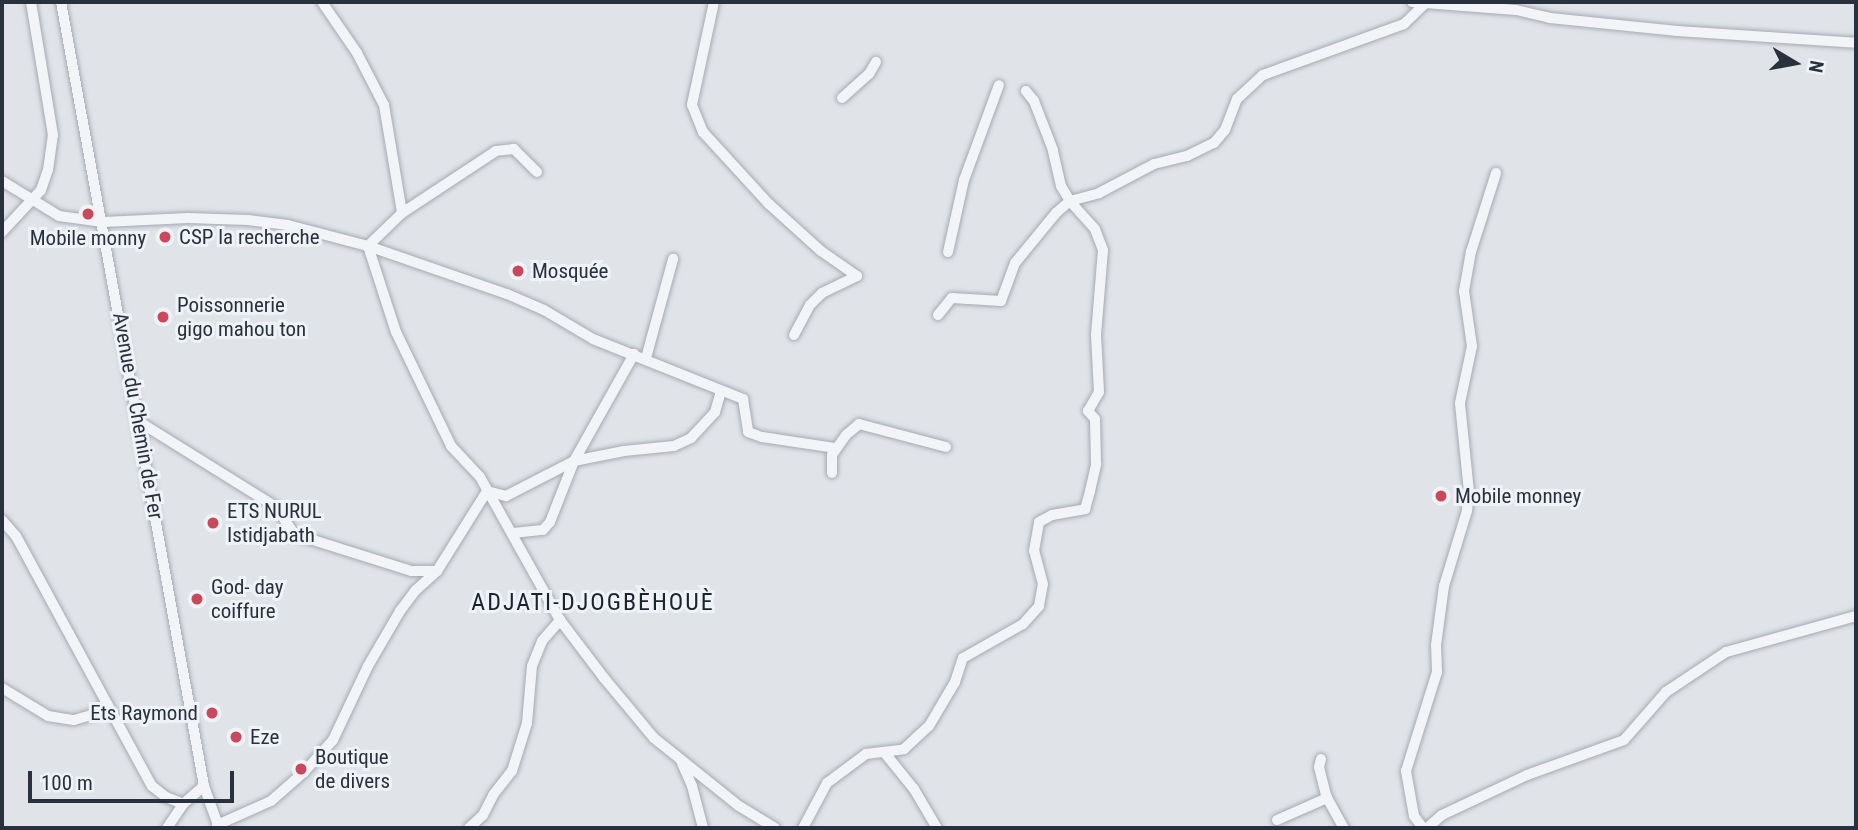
<!DOCTYPE html>
<meta charset="utf-8">
<style>
body{margin:0}
#map{position:relative;width:1858px;height:830px;overflow:hidden;background:#e0e3e8;font-family:"Roboto Condensed",sans-serif}
div>[style]{position:absolute}
.roads{filter:drop-shadow(0 0 2px #a5aab2) drop-shadow(0 0 2px #a5aab2)}
.street>*{height:10px;margin:-5px;padding:0 5px;transform-origin:5px;border-radius:5px;background:#f2f4f7}
.dots>*{width:19px;height:19px;translate:-50% -50%;box-sizing:border-box;border:4px solid #eff2f6;border-radius:50%}
span{translate:-50% -50%;white-space:nowrap;text-align:center;line-height:1.15;-webkit-text-stroke:6px #eff2f6;paint-order:stroke}
.poi-label{font-size:21px;color:#29313f}
.left{translate:0 -50%;text-align:left}
.right{translate:-100% -50%;text-align:right}
.street-label{font-size:21px;color:#29313f}
.quarter-label{font-size:24px;color:#1b2230;letter-spacing:2px}
.frame{position:absolute;inset:0;border:4px solid #29313f;pointer-events:none}
.north{position:absolute;left:1760px;top:28px;width:70px;height:70px;-webkit-text-stroke:5px #eff2f6;paint-order:stroke;rotate:100deg;font-size:19px;font-weight:700;line-height:28px;text-align:center;color:#29313f}
.north::after{content:'';display:block;margin:auto;width:24px;height:32px;background:#29313f;clip-path:polygon(50% 0,100% 100%,50% 72%,0 100%)}
.scale{position:absolute;left:28px;top:771px;width:206px;height:32px;box-sizing:border-box;border:4px solid #29313f;border-top:0;padding-left:9px;font-size:21px;line-height:24px;white-space:nowrap;color:#29313f;-webkit-text-stroke:5px #eff2f6;paint-order:stroke}
</style>
<div id="map">
<div class="roads">
<div class="street">
<i style="left:61px;top:2px;width:797px;rotate:79.66deg"></i>
<i style="left:204px;top:786px;width:45px;rotate:70.3deg"></i>
<i style="left:322px;top:2px;width:62px;rotate:55.5deg"></i>
<i style="left:357px;top:53px;width:59px;rotate:62.6deg"></i>
<i style="left:384px;top:105px;width:109px;rotate:80.5deg"></i>
<i style="left:714px;top:2px;width:105px;rotate:102.1deg"></i>
<i style="left:692px;top:105px;width:29px;rotate:68deg"></i>
<i style="left:703px;top:132px;width:98px;rotate:47.5deg"></i>
<i style="left:769px;top:204px;width:70px;rotate:42.1deg"></i>
<i style="left:821px;top:251px;width:44px;rotate:34.8deg"></i>
<i style="left:1412px;top:2px;width:104px;rotate:4.4deg"></i>
<i style="left:1516px;top:10px;width:35px;rotate:13deg"></i>
<i style="left:1550px;top:18px;width:128px;rotate:5.8deg"></i>
<i style="left:1677px;top:31px;width:179px;rotate:3.8deg"></i>
<i style="left:842px;top:98px;width:36px;rotate:-42deg"></i>
<i style="left:869px;top:74px;width:14px;rotate:-60deg"></i>
<i style="left:537px;top:172px;width:33px;rotate:-135deg"></i>
<i style="left:514px;top:149px;width:18px;rotate:174deg"></i>
<i style="left:496px;top:151px;width:113px;rotate:146.6deg"></i>
<i style="left:402px;top:213px;width:47px;rotate:135.9deg"></i>
<i style="left:368px;top:246px;width:90px;rotate:72deg"></i>
<i style="left:396px;top:332px;width:127px;rotate:64.2deg"></i>
<i style="left:451px;top:446px;width:42px;rotate:46.9deg"></i>
<i style="left:480px;top:477px;width:164px;rotate:60.8deg"></i>
<i style="left:560px;top:620px;width:73px;rotate:52.8deg"></i>
<i style="left:604px;top:678px;width:78px;rotate:50.2deg"></i>
<i style="left:654px;top:738px;width:109px;rotate:38.7deg"></i>
<i style="left:739px;top:806px;width:42px;rotate:31.4deg"></i>
<i style="left:2px;top:181px;width:67px;rotate:31.6deg"></i>
<i style="left:59px;top:216px;width:44px;rotate:7.8deg"></i>
<i style="left:103px;top:222px;width:85px;rotate:-2.7deg"></i>
<i style="left:188px;top:218px;width:60px;rotate:1.9deg"></i>
<i style="left:248px;top:220px;width:40px;rotate:7.1deg"></i>
<i style="left:288px;top:225px;width:83px;rotate:14.7deg"></i>
<i style="left:368px;top:246px;width:147px;rotate:19.1deg"></i>
<i style="left:507px;top:294px;width:40px;rotate:23.4deg"></i>
<i style="left:544px;top:310px;width:57px;rotate:30.6deg"></i>
<i style="left:593px;top:339px;width:162px;rotate:21.8deg"></i>
<i style="left:743px;top:399px;width:33px;rotate:81deg"></i>
<i style="left:748px;top:432px;width:15px;rotate:20deg"></i>
<i style="left:762px;top:437px;width:75px;rotate:8.5deg"></i>
<i style="left:2px;top:232px;width:57px;rotate:-47.1deg"></i>
<i style="left:41px;top:190px;width:21px;rotate:-71deg"></i>
<i style="left:48px;top:170px;width:35px;rotate:-82deg"></i>
<i style="left:53px;top:135px;width:135px;rotate:-99.4deg"></i>
<i style="left:948px;top:252px;width:74px;rotate:-77.5deg"></i>
<i style="left:964px;top:180px;width:101px;rotate:-69.8deg"></i>
<i style="left:938px;top:315px;width:22px;rotate:-51deg"></i>
<i style="left:952px;top:298px;width:49px;rotate:3.5deg"></i>
<i style="left:1001px;top:301px;width:40px;rotate:-69.8deg"></i>
<i style="left:1015px;top:263px;width:65px;rotate:-50.6deg"></i>
<i style="left:1056px;top:213px;width:18px;rotate:-41deg"></i>
<i style="left:1070px;top:201px;width:30px;rotate:-15deg"></i>
<i style="left:1099px;top:193px;width:62px;rotate:-27.8deg"></i>
<i style="left:1154px;top:164px;width:34px;rotate:-14deg"></i>
<i style="left:1187px;top:156px;width:30px;rotate:-26deg"></i>
<i style="left:1214px;top:143px;width:17px;rotate:-50deg"></i>
<i style="left:1225px;top:130px;width:33px;rotate:-69deg"></i>
<i style="left:1237px;top:99px;width:35px;rotate:-43deg"></i>
<i style="left:1263px;top:75px;width:150px;rotate:-19.9deg"></i>
<i style="left:1404px;top:24px;width:32px;rotate:-44deg"></i>
<i style="left:794px;top:335px;width:34px;rotate:-62deg"></i>
<i style="left:810px;top:305px;width:17px;rotate:-45deg"></i>
<i style="left:822px;top:293px;width:39px;rotate:-26deg"></i>
<i style="left:646px;top:358px;width:103px;rotate:-74.7deg"></i>
<i style="left:138px;top:421px;width:163px;rotate:31.9deg"></i>
<i style="left:276px;top:507px;width:32px;rotate:56deg"></i>
<i style="left:294px;top:534px;width:123px;rotate:17.5deg"></i>
<i style="left:411px;top:571px;width:26px"></i>
<i style="left:832px;top:473px;width:18px;rotate:-90deg"></i>
<i style="left:832px;top:455px;width:24px;rotate:-55deg"></i>
<i style="left:846px;top:435px;width:17px;rotate:-40deg"></i>
<i style="left:859px;top:424px;width:90px;rotate:14.8deg"></i>
<i style="left:2px;top:520px;width:21px;rotate:49deg"></i>
<i style="left:16px;top:536px;width:285px;rotate:61.5deg"></i>
<i style="left:152px;top:786px;width:18px;rotate:38deg"></i>
<i style="left:166px;top:797px;width:18px;rotate:22deg"></i>
<i style="left:513px;top:533px;width:30px;rotate:-6deg"></i>
<i style="left:543px;top:530px;width:11px;rotate:-49deg"></i>
<i style="left:550px;top:522px;width:66px;rotate:-68.5deg"></i>
<i style="left:574px;top:461px;width:123px;rotate:-60.7deg"></i>
<i style="left:2px;top:688px;width:54px;rotate:31.3deg"></i>
<i style="left:48px;top:716px;width:26px;rotate:9deg"></i>
<i style="left:74px;top:720px;width:19px;rotate:-16deg"></i>
<i style="left:92px;top:715px;width:19px;rotate:-35deg"></i>
<i style="left:884px;top:752px;width:48px;rotate:51deg"></i>
<i style="left:914px;top:789px;width:45px;rotate:59.5deg"></i>
<i style="left:1321px;top:759px;width:8px;rotate:104deg"></i>
<i style="left:1319px;top:767px;width:30px;rotate:76deg"></i>
<i style="left:1326px;top:796px;width:37px;rotate:61deg"></i>
<i style="left:681px;top:761px;width:27px;rotate:66deg"></i>
<i style="left:692px;top:786px;width:43px;rotate:75.3deg"></i>
<i style="left:1277px;top:820px;width:55px;rotate:-23.7deg"></i>
<i style="left:217px;top:825px;width:59px;rotate:-24deg"></i>
<i style="left:271px;top:801px;width:44px;rotate:-41.3deg"></i>
<i style="left:304px;top:772px;width:43px;rotate:-47.8deg"></i>
<i style="left:333px;top:740px;width:82px;rotate:-64.7deg"></i>
<i style="left:368px;top:666px;width:64px;rotate:-59.8deg"></i>
<i style="left:400px;top:611px;width:26px;rotate:-53deg"></i>
<i style="left:416px;top:590px;width:28px;rotate:-42deg"></i>
<i style="left:437px;top:571px;width:94px;rotate:-58deg"></i>
<i style="left:487px;top:491px;width:20px;rotate:15deg"></i>
<i style="left:506px;top:496px;width:76px;rotate:-27.2deg"></i>
<i style="left:574px;top:461px;width:51px;rotate:-11.3deg"></i>
<i style="left:624px;top:451px;width:50px;rotate:-5.7deg"></i>
<i style="left:674px;top:446px;width:19px;rotate:-25deg"></i>
<i style="left:691px;top:438px;width:35px;rotate:-47deg"></i>
<i style="left:715px;top:412px;width:22px;rotate:-74deg"></i>
<i style="left:167px;top:828px;width:29px;rotate:-56deg"></i>
<i style="left:183px;top:804px;width:28px;rotate:-41deg"></i>
<i style="left:469px;top:828px;width:19px;rotate:-43deg"></i>
<i style="left:483px;top:815px;width:22px;rotate:-63deg"></i>
<i style="left:493px;top:795px;width:31px;rotate:-52deg"></i>
<i style="left:512px;top:771px;width:50px;rotate:-72.6deg"></i>
<i style="left:527px;top:723px;width:57px;rotate:-85deg"></i>
<i style="left:532px;top:666px;width:27px;rotate:-68deg"></i>
<i style="left:542px;top:641px;width:28px;rotate:-49deg"></i>
<i style="left:803px;top:828px;width:51px;rotate:-61.9deg"></i>
<i style="left:827px;top:783px;width:49px;rotate:-36.6deg"></i>
<i style="left:866px;top:754px;width:38px;rotate:-7deg"></i>
<i style="left:904px;top:749px;width:34px;rotate:-43deg"></i>
<i style="left:929px;top:726px;width:51px;rotate:-59.4deg"></i>
<i style="left:955px;top:682px;width:25px;rotate:-72deg"></i>
<i style="left:963px;top:658px;width:69px;rotate:-29.5deg"></i>
<i style="left:1023px;top:624px;width:24px;rotate:-48deg"></i>
<i style="left:1039px;top:606px;width:22px;rotate:-80deg"></i>
<i style="left:1043px;top:584px;width:34px;rotate:-105deg"></i>
<i style="left:1034px;top:551px;width:29px;rotate:-80deg"></i>
<i style="left:1039px;top:522px;width:15px;rotate:-28deg"></i>
<i style="left:1052px;top:515px;width:34px;rotate:-10deg"></i>
<i style="left:1085px;top:509px;width:19px;rotate:-74deg"></i>
<i style="left:1090px;top:491px;width:28px;rotate:-77deg"></i>
<i style="left:1096px;top:464px;width:45px;rotate:-91.3deg"></i>
<i style="left:1095px;top:419px;width:11px;rotate:-131deg"></i>
<i style="left:1088px;top:411px;width:22px;rotate:-60deg"></i>
<i style="left:1099px;top:392px;width:57px;rotate:-93deg"></i>
<i style="left:1096px;top:335px;width:85px;rotate:-85.3deg"></i>
<i style="left:1103px;top:250px;width:22px;rotate:-111deg"></i>
<i style="left:1095px;top:229px;width:38px;rotate:-132deg"></i>
<i style="left:1070px;top:201px;width:17px;rotate:-121deg"></i>
<i style="left:1061px;top:186px;width:37px;rotate:-103deg"></i>
<i style="left:1053px;top:150px;width:53px;rotate:-111.2deg"></i>
<i style="left:1034px;top:101px;width:13px;rotate:-129deg"></i>
<i style="left:1423px;top:828px;width:15px;rotate:-127deg"></i>
<i style="left:1414px;top:816px;width:46px;rotate:-100.1deg"></i>
<i style="left:1406px;top:771px;width:104px;rotate:-72.6deg"></i>
<i style="left:1437px;top:672px;width:27px;rotate:-92deg"></i>
<i style="left:1436px;top:645px;width:60px;rotate:-82.3deg"></i>
<i style="left:1444px;top:586px;width:78px;rotate:-73deg"></i>
<i style="left:1467px;top:511px;width:19px;rotate:-84deg"></i>
<i style="left:1469px;top:492px;width:89px;rotate:-95.8deg"></i>
<i style="left:1460px;top:403px;width:58px;rotate:-78.1deg"></i>
<i style="left:1472px;top:346px;width:56px;rotate:-98.3deg"></i>
<i style="left:1464px;top:291px;width:40px;rotate:-80deg"></i>
<i style="left:1471px;top:252px;width:83px;rotate:-72.4deg"></i>
<i style="left:1427px;top:828px;width:20px;rotate:-41deg"></i>
<i style="left:1442px;top:815px;width:94px;rotate:-25.2deg"></i>
<i style="left:1527px;top:775px;width:103px;rotate:-19.8deg"></i>
<i style="left:1624px;top:740px;width:64px;rotate:-48.8deg"></i>
<i style="left:1666px;top:692px;width:72px;rotate:-33.7deg"></i>
<i style="left:1726px;top:652px;width:135px;rotate:-15.5deg"></i>
</div>
</div>
<div class="dots">
<i style="left:88px;top:214px;background:#ca485b"></i>
<i style="left:165px;top:237px;background:#ca485b"></i>
<i style="left:518px;top:271px;background:#ca485b"></i>
<i style="left:163px;top:317px;background:#ca485b"></i>
<i style="left:1441px;top:496px;background:#ca485b"></i>
<i style="left:213px;top:523px;background:#ca485b"></i>
<i style="left:197px;top:599px;background:#ca485b"></i>
<i style="left:212px;top:713px;background:#ca485b"></i>
<i style="left:236px;top:737px;background:#ca485b"></i>
<i style="left:301px;top:769px;background:#ca485b"></i>
</div>
<div class="poi-label">
<span class="left" style="left:179px;top:237px">CSP la recherche</span>
<span style="left:88px;top:238px">Mobile monny</span>
<span class="left" style="left:532px;top:271px">Mosquée</span>
<span class="left" style="left:177px;top:317px">Poissonnerie<br>gigo mahou ton</span>
<span class="left" style="left:1455px;top:496px">Mobile monney</span>
<span class="left" style="left:227px;top:523px">ETS NURUL<br>Istidjabath</span>
<span class="left" style="left:211px;top:599px">God- day<br>coiffure</span>
<span class="right" style="left:198px;top:713px">Ets Raymond</span>
<span class="left" style="left:250px;top:737px">Eze</span>
<span class="left" style="left:315px;top:769px">Boutique<br>de divers</span>
</div>
<div class="street-label">
<span style="left:138px;top:416px;rotate:80deg">Avenue du Chemin de Fer</span>
</div>
<div class="quarter-label">
<span style="left:593px;top:603px">ADJATI-DJOGBÈHOUÈ</span>
</div>
<div class="frame"></div>
<div class="north">N</div>
<div class="scale">100 m</div>
</div>
